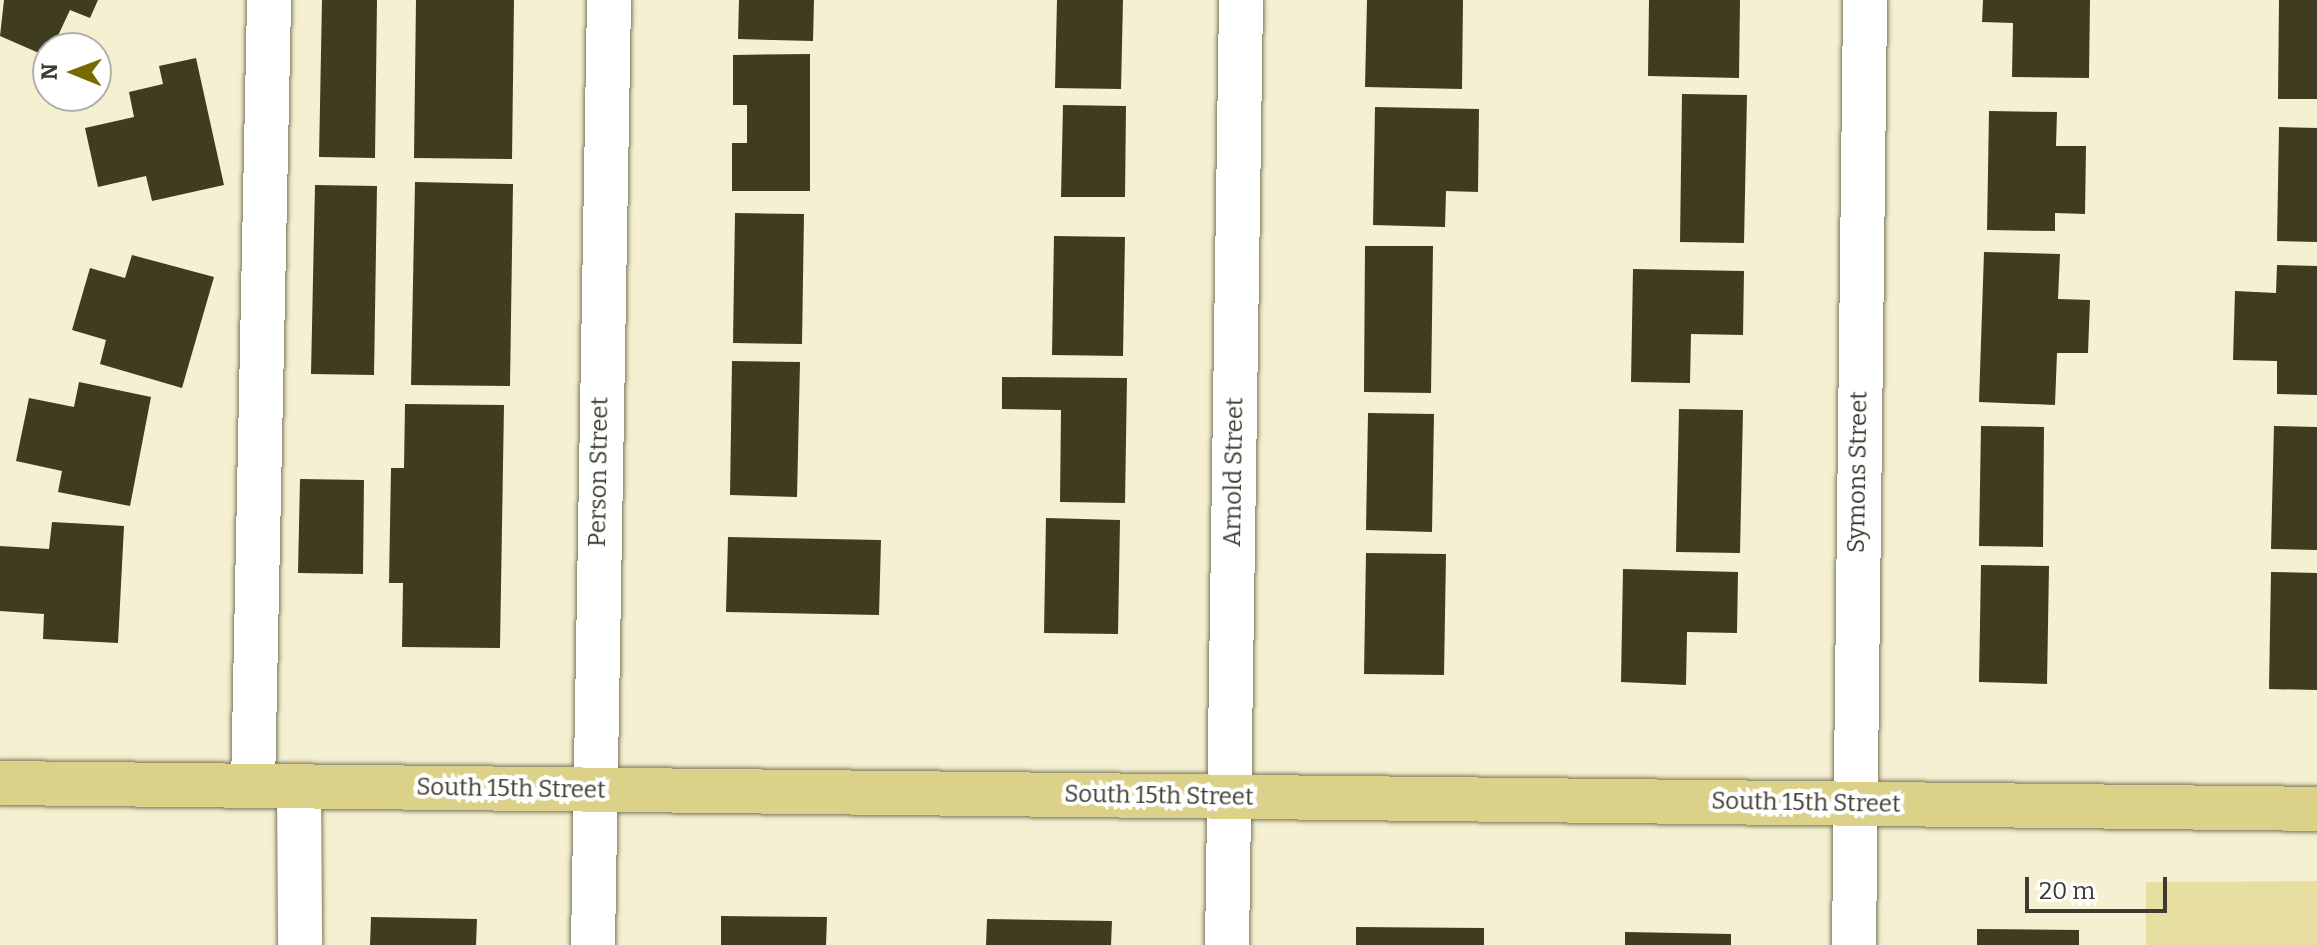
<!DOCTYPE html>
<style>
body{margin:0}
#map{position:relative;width:2317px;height:945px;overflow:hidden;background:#f4f0d1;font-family:Bitter,serif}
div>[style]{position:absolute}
.green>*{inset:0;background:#e7dfa1}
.building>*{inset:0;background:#3f3c22}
.roads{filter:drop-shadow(0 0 2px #7b775b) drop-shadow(0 0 2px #7b775b)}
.minor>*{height:44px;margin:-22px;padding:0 22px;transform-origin:22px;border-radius:22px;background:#fff}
.major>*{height:44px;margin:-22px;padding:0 22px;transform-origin:22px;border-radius:22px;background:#dbd188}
span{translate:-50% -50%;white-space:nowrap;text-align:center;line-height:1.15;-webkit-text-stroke:8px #fff;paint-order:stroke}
.street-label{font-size:24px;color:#3d3c30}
.north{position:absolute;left:32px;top:32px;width:80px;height:80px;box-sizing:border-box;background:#fff;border:2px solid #b1b1ac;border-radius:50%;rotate:271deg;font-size:22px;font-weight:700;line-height:32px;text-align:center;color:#3d3c30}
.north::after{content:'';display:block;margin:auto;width:28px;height:36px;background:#766a01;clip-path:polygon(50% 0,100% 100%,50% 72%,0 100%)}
.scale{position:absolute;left:2025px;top:877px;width:142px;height:36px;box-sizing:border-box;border:4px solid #3d3c30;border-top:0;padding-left:10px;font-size:24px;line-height:28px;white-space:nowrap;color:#3d3c30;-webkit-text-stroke:6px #fff;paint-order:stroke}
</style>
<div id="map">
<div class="green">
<i style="clip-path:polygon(2317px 881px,2317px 945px,2146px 945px,2146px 882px)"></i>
</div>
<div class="building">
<i style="clip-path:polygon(4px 0,98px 0,90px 18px,70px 10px,48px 57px,0 36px)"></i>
<i style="clip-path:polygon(322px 0,377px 0,375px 158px,319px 157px)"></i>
<i style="clip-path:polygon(416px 0,514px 0,512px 159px,414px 158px)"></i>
<i style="clip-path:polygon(739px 0,814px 0,813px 41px,738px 39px)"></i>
<i style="clip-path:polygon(1057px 0,1123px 0,1121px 89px,1055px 88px)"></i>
<i style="clip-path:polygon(1367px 0,1463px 0,1462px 89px,1365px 87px)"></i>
<i style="clip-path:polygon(1649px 0,1740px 0,1739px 78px,1648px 76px)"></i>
<i style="clip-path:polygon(1983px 0,2090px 0,2089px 78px,2012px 77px,2013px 23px,1982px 22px)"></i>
<i style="clip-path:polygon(2279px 0,2317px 0,2317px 99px,2278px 99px)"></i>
<i style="clip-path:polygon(810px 54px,810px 191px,732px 191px,732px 143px,747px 143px,747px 105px,733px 105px,733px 55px)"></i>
<i style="clip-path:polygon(196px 58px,224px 185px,152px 201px,146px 176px,98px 187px,85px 128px,134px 117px,129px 92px,163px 84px,159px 66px)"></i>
<i style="clip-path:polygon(1682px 94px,1747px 95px,1744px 243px,1680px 242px)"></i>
<i style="clip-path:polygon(1063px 105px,1126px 106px,1125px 197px,1061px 197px)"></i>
<i style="clip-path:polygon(1375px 107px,1479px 109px,1478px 192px,1446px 191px,1445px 227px,1373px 225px)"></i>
<i style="clip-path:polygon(1989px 111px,2057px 112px,2056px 146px,2086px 146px,2085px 214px,2055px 213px,2055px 231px,1987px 230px)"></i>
<i style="clip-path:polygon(2279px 127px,2317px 128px,2317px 242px,2277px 241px)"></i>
<i style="clip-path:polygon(415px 182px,513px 184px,510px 386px,411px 385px)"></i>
<i style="clip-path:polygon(315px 185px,377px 186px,374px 375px,311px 374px)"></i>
<i style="clip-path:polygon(735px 213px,804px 214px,802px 344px,733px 343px)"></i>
<i style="clip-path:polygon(1054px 236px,1125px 237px,1123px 356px,1052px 355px)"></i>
<i style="clip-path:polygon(1365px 246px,1433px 246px,1431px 393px,1364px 392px)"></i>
<i style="clip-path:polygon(1984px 252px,2060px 254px,2058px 299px,2090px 300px,2088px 353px,2057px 353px,2055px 405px,1979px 402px)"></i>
<i style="clip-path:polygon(132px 255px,214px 277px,182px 388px,100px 364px,106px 340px,72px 330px,90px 268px,125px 278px)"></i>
<i style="clip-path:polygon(2277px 265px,2317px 266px,2317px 395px,2277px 394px,2277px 361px,2233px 360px,2235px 291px,2276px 293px)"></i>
<i style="clip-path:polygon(1633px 269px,1744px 271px,1743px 335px,1691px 334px,1690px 383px,1631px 382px)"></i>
<i style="clip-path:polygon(732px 361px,800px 362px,797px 497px,730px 495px)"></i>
<i style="clip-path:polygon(1002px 377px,1127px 378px,1125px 503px,1060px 502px,1061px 410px,1002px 409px)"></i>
<i style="clip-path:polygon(79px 382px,151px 397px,130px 506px,58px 492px,62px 471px,16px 461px,29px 398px,74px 407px)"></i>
<i style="clip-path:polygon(405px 404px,504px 405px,500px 648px,402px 647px,403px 583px,389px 583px,391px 468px,404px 468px)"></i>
<i style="clip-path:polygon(1679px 409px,1743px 410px,1740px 553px,1676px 552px)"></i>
<i style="clip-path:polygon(1368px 413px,1434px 414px,1432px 532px,1366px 530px)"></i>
<i style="clip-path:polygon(1981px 426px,2044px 427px,2043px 547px,1979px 546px)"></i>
<i style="clip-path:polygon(2274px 426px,2317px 427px,2317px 550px,2271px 549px)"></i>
<i style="clip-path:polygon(300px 479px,364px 480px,363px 574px,298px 573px)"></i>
<i style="clip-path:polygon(1046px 518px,1120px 520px,1118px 634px,1044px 633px)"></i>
<i style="clip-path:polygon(52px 522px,124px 526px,118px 643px,43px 639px,44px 614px,0 611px,0 546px,49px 549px)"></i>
<i style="clip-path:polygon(728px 537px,881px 540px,879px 615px,726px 612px)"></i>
<i style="clip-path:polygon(1366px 553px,1446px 554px,1444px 675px,1364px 674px)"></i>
<i style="clip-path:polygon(1981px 565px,2049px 566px,2047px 684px,1979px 682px)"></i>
<i style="clip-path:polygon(1623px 569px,1738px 572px,1737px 633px,1687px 632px,1686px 685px,1621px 682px)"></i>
<i style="clip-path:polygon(2271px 572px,2317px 573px,2317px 690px,2269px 689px)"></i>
<i style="clip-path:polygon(721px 916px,827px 917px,826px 945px,721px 945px)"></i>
<i style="clip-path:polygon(371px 917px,477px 919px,476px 945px,370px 945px)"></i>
<i style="clip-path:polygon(987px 919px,1112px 921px,1111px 945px,986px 945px)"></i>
<i style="clip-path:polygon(1356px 927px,1484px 928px,1484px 945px,1356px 945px)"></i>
<i style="clip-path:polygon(1977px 929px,2079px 930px,2079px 945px,1977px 945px)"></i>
<i style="clip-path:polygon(1625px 932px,1731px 934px,1731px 945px,1625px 945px)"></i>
</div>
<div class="roads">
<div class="minor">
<i style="left:253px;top:786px;width:786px;rotate:-88.83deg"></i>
<i style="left:299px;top:787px;width:158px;rotate:89.6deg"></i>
<i style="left:593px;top:945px;width:945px;rotate:-89.03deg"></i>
<i style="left:1227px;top:945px;width:945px;rotate:-89.15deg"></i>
<i style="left:1854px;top:945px;width:945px;rotate:-89.33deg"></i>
</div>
<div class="major">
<i style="left:0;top:783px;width:2317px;rotate:0.64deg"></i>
</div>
</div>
<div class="street-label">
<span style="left:599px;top:472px;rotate:-89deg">Person Street</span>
<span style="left:1234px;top:472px;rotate:-89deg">Arnold Street</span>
<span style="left:1858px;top:472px;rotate:-89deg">Symons Street</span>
<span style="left:511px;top:789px;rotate:1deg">South 15th Street</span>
<span style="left:1159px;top:796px;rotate:1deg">South 15th Street</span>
<span style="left:1806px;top:803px;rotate:1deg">South 15th Street</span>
</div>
<div class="north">N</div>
<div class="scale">20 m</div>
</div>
